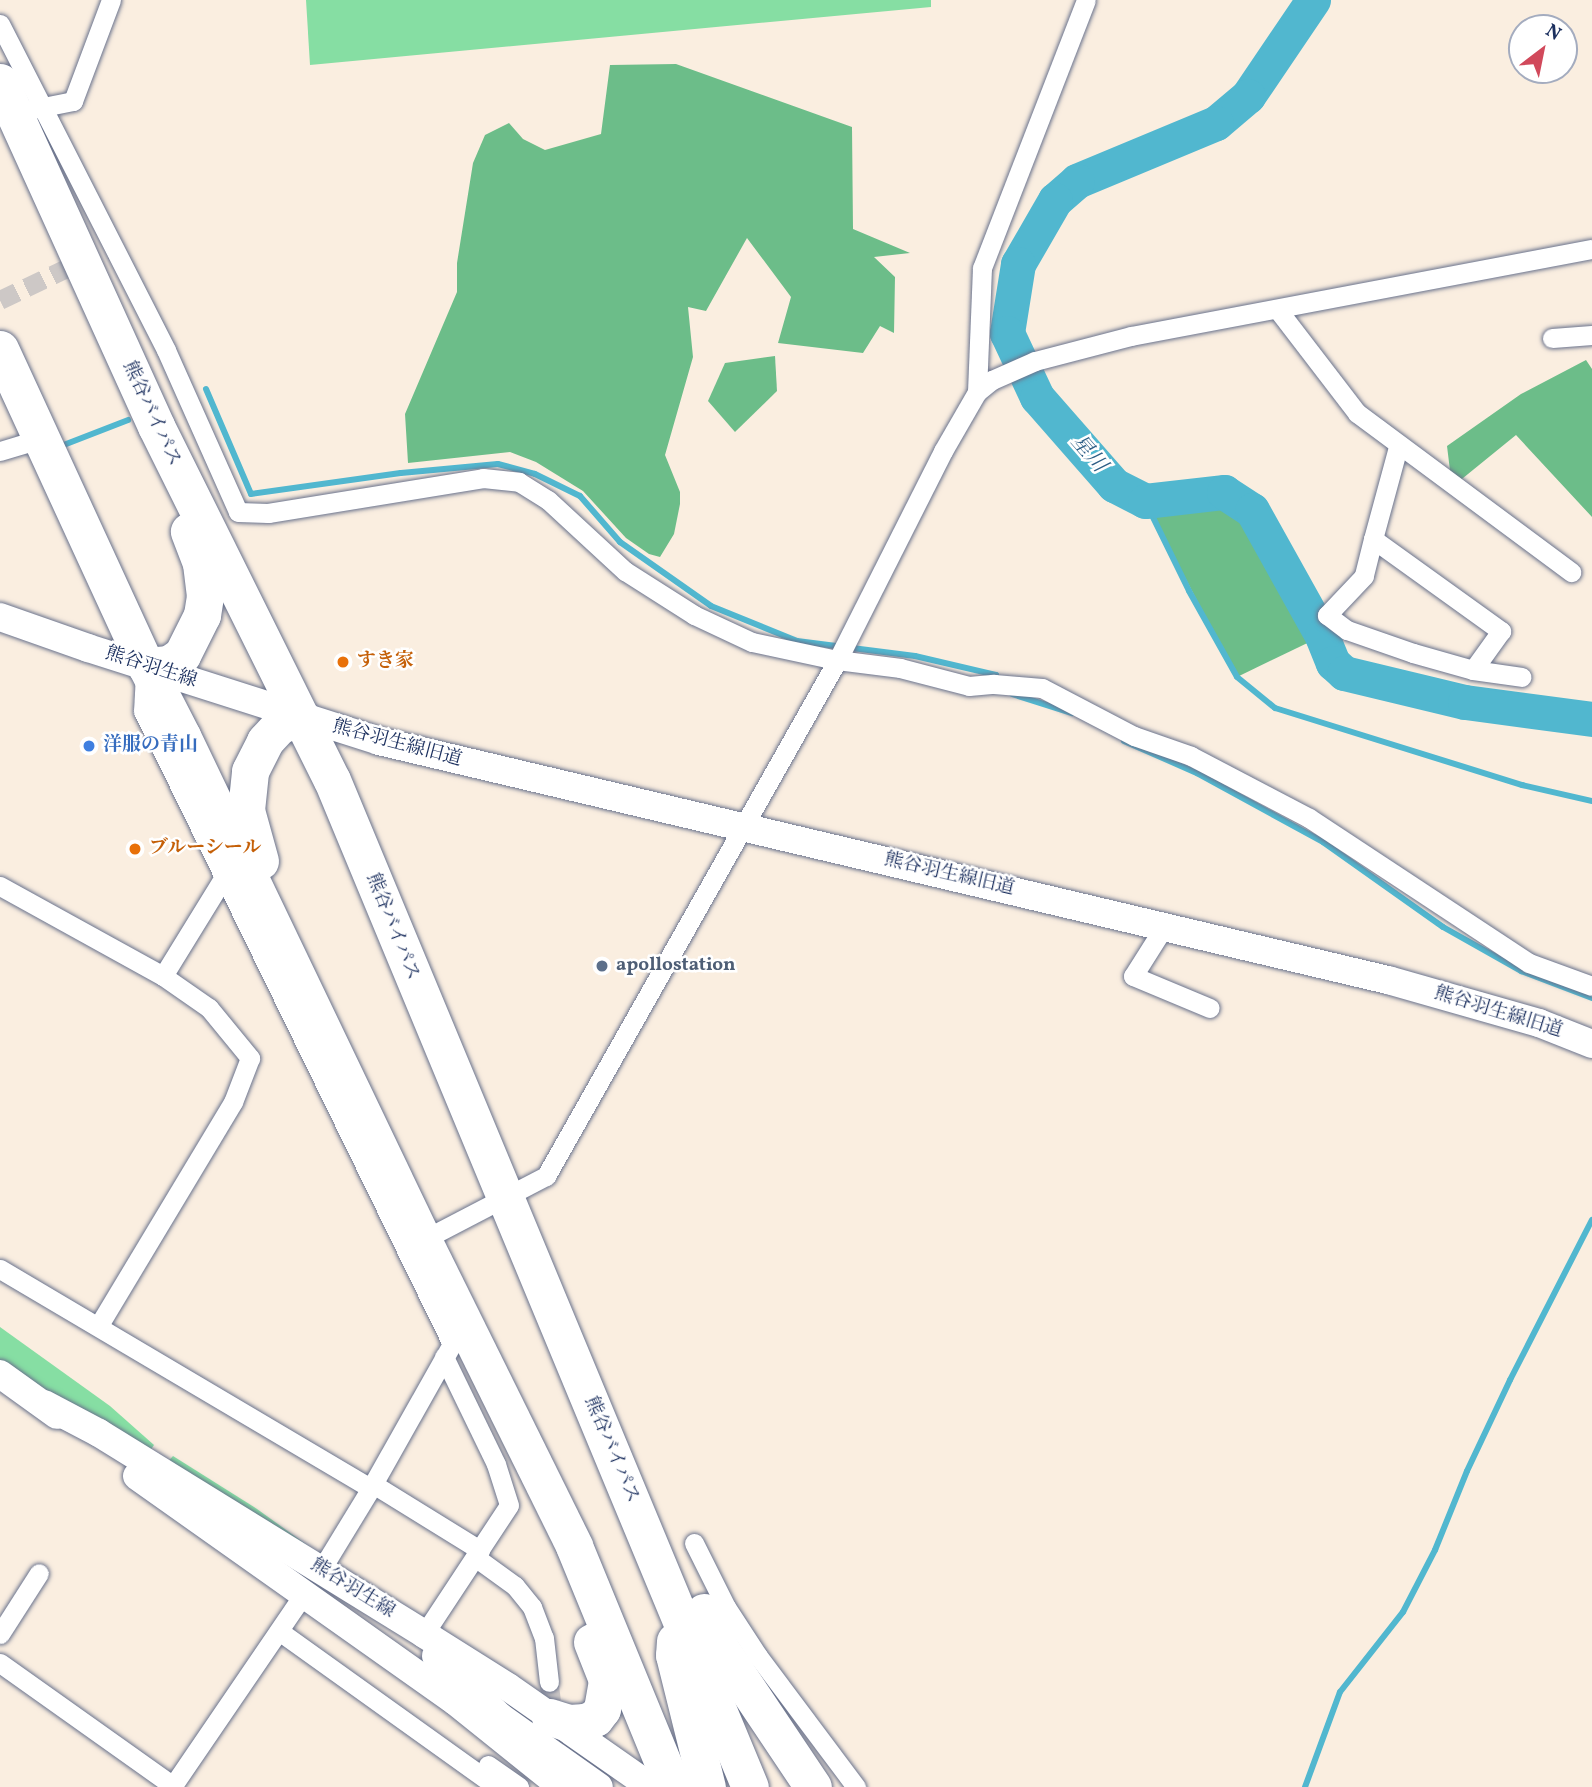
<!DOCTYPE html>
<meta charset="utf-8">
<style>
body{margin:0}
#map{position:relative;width:1592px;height:1787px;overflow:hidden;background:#faeee0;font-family:Vollkorn,"Noto Serif JP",serif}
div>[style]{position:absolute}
.green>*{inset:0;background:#86dea3}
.forest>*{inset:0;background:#6cbd89}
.stream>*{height:6px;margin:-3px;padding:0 3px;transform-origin:3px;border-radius:3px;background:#51b7cf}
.river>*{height:35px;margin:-17.5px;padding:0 17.5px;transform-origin:17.5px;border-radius:17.5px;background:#51b7cf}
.street-tunnel>*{height:19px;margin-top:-9.5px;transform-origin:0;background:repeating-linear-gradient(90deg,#cdc8c6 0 19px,transparent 0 29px)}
.roads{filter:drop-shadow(0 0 2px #69728c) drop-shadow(0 0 2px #69728c)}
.street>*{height:19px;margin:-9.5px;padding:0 9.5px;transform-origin:9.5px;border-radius:9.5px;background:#fff}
.secondary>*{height:28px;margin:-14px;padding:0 14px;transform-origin:14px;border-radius:14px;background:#fff}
.highway>*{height:37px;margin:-18.5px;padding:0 18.5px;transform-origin:18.5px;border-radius:18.5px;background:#fff}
.dots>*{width:19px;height:19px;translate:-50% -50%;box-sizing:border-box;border:4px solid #fff;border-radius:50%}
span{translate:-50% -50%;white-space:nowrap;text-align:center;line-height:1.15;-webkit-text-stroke:5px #fff;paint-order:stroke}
.street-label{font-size:19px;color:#1b2f5e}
.food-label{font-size:19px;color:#c56008;font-weight:700}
.left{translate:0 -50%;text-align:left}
.shop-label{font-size:19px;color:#366cbe;font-weight:700}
.service-label{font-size:19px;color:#4e5e75;font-weight:700}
.water-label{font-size:21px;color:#2e5f86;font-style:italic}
.north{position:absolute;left:1508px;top:14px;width:70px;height:70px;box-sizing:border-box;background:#fff;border:2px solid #a4acbf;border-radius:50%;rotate:32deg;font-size:19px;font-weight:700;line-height:28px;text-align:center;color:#1b2f5e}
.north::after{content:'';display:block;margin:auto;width:24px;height:32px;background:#d1495b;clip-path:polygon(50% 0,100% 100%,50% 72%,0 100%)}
</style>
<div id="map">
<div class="green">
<i style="clip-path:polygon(306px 0,931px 0,931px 7px,310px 65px)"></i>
<i style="clip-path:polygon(0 1327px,110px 1406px,154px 1445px,147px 1455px,0 1360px)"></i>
<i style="clip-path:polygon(173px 1456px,257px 1509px,321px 1555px,164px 1466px)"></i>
</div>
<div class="forest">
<i style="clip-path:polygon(676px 64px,852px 127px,853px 229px,910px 253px,874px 257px,895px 277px,894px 333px,880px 326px,863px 353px,778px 343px,791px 297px,747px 238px,706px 311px,688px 307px,693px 357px,665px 455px,680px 492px,680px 504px,674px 534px,660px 557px,649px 554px,626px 538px,583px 491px,536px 462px,510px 452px,408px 463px,405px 414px,457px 292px,457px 263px,473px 163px,485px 135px,509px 123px,523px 139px,545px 150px,601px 134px,610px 65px)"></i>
<i style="clip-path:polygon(775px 356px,777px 391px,735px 432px,708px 401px,725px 363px)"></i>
<i style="clip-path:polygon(1586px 360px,1592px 369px,1592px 517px,1516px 435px,1452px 487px,1447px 446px,1521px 394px)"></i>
<i style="clip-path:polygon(1224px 492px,1252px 510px,1322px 636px,1237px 677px,1145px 501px)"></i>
</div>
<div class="stream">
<i style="left:206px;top:389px;width:114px;rotate:66.8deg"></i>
<i style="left:251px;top:494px;width:151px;rotate:-8deg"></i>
<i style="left:401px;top:473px;width:97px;rotate:-5.3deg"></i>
<i style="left:498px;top:464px;width:38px;rotate:15deg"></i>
<i style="left:535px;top:474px;width:50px;rotate:26.1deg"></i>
<i style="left:580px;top:496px;width:61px;rotate:49deg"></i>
<i style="left:620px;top:542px;width:111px;rotate:35.1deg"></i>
<i style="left:711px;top:606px;width:93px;rotate:22.1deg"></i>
<i style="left:797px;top:641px;width:119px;rotate:7.2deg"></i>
<i style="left:915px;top:656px;width:83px;rotate:13.2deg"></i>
<i style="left:996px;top:675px;width:4px;rotate:104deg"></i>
<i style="left:61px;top:446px;width:72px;rotate:-21.2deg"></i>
<i style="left:1145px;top:501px;width:100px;rotate:63.9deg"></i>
<i style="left:1189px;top:591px;width:98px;rotate:60.8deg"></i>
<i style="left:1237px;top:677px;width:49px;rotate:39.2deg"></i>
<i style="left:1275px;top:708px;width:259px;rotate:17.3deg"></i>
<i style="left:1522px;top:785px;width:72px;rotate:12.9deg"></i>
<i style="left:1012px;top:694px;width:63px;rotate:17.6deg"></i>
<i style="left:1124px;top:741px;width:80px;rotate:23.7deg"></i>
<i style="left:1197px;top:773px;width:144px;rotate:28.7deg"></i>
<i style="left:1323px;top:842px;width:147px;rotate:35.3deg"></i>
<i style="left:1443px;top:927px;width:90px;rotate:29.4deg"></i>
<i style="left:1521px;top:971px;width:76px;rotate:20.8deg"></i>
<i style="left:1305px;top:1787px;width:101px;rotate:-69.8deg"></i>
<i style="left:1340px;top:1692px;width:102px;rotate:-51.8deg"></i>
<i style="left:1403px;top:1612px;width:70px;rotate:-62.7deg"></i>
<i style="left:1435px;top:1550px;width:85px;rotate:-67.9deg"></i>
<i style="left:1467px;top:1471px;width:101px;rotate:-64.7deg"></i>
<i style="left:1510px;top:1380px;width:180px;rotate:-62.9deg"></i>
</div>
<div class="river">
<i style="left:1313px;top:0;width:116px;rotate:124.1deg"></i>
<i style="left:1248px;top:96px;width:42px;rotate:139.8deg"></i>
<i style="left:1216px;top:123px;width:151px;rotate:157.4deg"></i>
<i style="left:1077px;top:181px;width:29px;rotate:139deg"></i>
<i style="left:1055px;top:200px;width:74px;rotate:120deg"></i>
<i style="left:1018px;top:264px;width:70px;rotate:99.1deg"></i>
<i style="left:1007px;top:333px;width:71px;rotate:64.9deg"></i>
<i style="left:1037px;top:397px;width:117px;rotate:48.8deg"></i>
<i style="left:1114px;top:485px;width:35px;rotate:27deg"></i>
<i style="left:1145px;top:501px;width:80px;rotate:-6.5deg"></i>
<i style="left:1224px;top:492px;width:33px;rotate:33deg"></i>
<i style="left:1252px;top:510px;width:144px;rotate:60.9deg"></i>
<i style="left:1322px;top:636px;width:29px;rotate:68deg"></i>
<i style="left:1333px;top:663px;width:15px;rotate:42deg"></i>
<i style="left:1344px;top:673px;width:124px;rotate:13.5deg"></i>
<i style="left:1465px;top:702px;width:128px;rotate:7.6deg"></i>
</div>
<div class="street-tunnel">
<i style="left:0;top:300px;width:125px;rotate:-25.5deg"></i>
<i style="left:549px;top:1682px;width:84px;rotate:82.5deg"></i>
</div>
<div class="roads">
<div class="street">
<i style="left:0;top:24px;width:366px;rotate:63deg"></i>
<i style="left:166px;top:350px;width:177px;rotate:66deg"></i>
<i style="left:238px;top:512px;width:30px;rotate:2deg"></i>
<i style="left:268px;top:513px;width:218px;rotate:-9.2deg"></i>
<i style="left:483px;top:478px;width:36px;rotate:6deg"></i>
<i style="left:519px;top:482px;width:34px;rotate:32deg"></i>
<i style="left:548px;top:500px;width:105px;rotate:42.7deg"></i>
<i style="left:625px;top:571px;width:82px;rotate:32.5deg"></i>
<i style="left:694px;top:615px;width:64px;rotate:25deg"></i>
<i style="left:752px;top:642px;width:87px;rotate:12deg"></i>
<i style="left:837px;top:660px;width:64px;rotate:7.2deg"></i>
<i style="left:900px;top:668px;width:71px;rotate:14.6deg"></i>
<i style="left:969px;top:686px;width:25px;rotate:-5deg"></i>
<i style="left:994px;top:684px;width:48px;rotate:4.8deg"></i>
<i style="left:1042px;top:688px;width:104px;rotate:27.6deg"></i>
<i style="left:1134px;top:736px;width:60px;rotate:19.3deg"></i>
<i style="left:1191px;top:756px;width:133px;rotate:27.7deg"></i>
<i style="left:1309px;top:818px;width:263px;rotate:33.4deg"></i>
<i style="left:1529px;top:963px;width:67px;rotate:20.1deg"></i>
<i style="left:33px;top:109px;width:41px;rotate:-11.3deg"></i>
<i style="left:73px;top:101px;width:108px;rotate:-69.4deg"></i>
<i style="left:1278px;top:310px;width:130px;rotate:52.5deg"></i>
<i style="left:1357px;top:413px;width:267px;rotate:36.6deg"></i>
<i style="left:1552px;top:338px;width:40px;rotate:-4.3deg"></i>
<i style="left:977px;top:392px;width:124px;rotate:-87.7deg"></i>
<i style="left:982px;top:268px;width:287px;rotate:-68.8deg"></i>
<i style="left:1398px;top:447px;width:95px;rotate:105.2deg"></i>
<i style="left:1373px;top:539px;width:158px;rotate:35.7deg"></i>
<i style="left:1501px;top:631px;width:48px;rotate:125.7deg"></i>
<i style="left:0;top:451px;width:42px;rotate:-16.7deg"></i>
<i style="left:1373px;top:539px;width:38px;rotate:104deg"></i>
<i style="left:1364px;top:576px;width:54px;rotate:133.5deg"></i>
<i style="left:1327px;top:615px;width:25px;rotate:37deg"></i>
<i style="left:1347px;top:630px;width:70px;rotate:19.2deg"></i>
<i style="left:1413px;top:653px;width:62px;rotate:15.8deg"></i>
<i style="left:1473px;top:670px;width:49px;rotate:8.1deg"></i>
<i style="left:145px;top:674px;width:37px;rotate:93deg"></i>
<i style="left:143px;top:711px;width:704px;rotate:63.98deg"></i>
<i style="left:452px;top:1344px;width:165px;rotate:119.4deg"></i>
<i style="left:371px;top:1488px;width:96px;rotate:121.4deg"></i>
<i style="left:0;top:886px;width:186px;rotate:28.9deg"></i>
<i style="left:163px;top:976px;width:56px;rotate:34.8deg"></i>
<i style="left:209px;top:1008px;width:65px;rotate:50.6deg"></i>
<i style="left:250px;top:1058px;width:47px;rotate:111.1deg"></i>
<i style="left:233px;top:1102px;width:260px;rotate:121deg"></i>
<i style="left:1164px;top:927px;width:58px;rotate:122.3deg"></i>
<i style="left:1133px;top:976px;width:83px;rotate:22.6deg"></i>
<i style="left:163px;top:976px;width:116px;rotate:-58.4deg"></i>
<i style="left:423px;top:1240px;width:139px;rotate:-27.5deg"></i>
<i style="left:546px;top:1176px;width:594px;rotate:-60.54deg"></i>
<i style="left:838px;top:659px;width:233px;rotate:-63.2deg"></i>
<i style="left:943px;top:451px;width:68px;rotate:-60deg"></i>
<i style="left:977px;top:392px;width:19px;rotate:-39deg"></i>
<i style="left:992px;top:380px;width:47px;rotate:-23.8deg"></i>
<i style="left:1035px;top:361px;width:99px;rotate:-14.6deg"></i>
<i style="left:1131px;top:336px;width:469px;rotate:-10.7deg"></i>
<i style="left:0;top:1269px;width:431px;rotate:30.6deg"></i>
<i style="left:373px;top:1484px;width:126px;rotate:31.7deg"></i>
<i style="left:694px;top:1543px;width:72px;rotate:63.4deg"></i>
<i style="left:726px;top:1607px;width:59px;rotate:56.9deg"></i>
<i style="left:758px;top:1656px;width:164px;rotate:53.2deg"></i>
<i style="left:475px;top:1557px;width:49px;rotate:35.9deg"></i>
<i style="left:515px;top:1586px;width:27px;rotate:51deg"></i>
<i style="left:532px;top:1607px;width:33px;rotate:69deg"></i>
<i style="left:544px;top:1638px;width:44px;rotate:83.5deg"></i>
<i style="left:279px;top:1631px;width:268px;rotate:35.6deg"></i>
<i style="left:0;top:1634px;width:72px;rotate:-57.4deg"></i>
<i style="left:424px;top:1634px;width:154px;rotate:-56.6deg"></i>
<i style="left:509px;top:1505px;width:43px;rotate:-107.6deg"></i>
<i style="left:496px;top:1464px;width:119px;rotate:-115.9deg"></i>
<i style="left:0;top:1663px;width:212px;rotate:35.4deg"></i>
<i style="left:488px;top:1765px;width:38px;rotate:35deg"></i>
<i style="left:172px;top:1787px;width:232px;rotate:-55.7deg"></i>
</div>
<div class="secondary">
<i style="left:0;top:617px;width:93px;rotate:19.4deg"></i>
<i style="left:88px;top:648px;width:305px;rotate:17.7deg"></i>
<i style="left:379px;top:741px;width:1037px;rotate:13.33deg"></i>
<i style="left:1388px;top:980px;width:157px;rotate:15.9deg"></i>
<i style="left:1539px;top:1023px;width:57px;rotate:21.6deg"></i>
<i style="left:0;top:1374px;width:70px;rotate:35.7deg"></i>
<i style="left:44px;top:1404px;width:62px;rotate:27.8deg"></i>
<i style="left:99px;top:1433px;width:382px;rotate:31.7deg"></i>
<i style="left:424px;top:1634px;width:99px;rotate:32.2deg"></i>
<i style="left:508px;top:1687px;width:174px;rotate:35deg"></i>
<i style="left:137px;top:1476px;width:390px;rotate:35.3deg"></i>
<i style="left:455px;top:1701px;width:137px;rotate:38.8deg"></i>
<i style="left:436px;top:1656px;width:88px;rotate:43.6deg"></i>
<i style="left:500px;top:1717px;width:121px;rotate:35.3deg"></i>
</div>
<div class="highway">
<i style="left:0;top:82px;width:378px;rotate:65.6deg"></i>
<i style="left:156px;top:426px;width:395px;rotate:63.6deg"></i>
<i style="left:332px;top:780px;width:1090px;rotate:67.46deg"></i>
<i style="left:0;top:349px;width:349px;rotate:65.3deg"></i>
<i style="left:146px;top:666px;width:79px;rotate:62.8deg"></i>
<i style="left:182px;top:736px;width:559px;rotate:64.44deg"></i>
<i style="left:423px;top:1240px;width:341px;rotate:63.7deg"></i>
<i style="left:574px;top:1546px;width:261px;rotate:67.7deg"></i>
<i style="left:146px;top:666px;width:23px;rotate:-5deg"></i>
<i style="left:169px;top:664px;width:16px;rotate:-35deg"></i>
<i style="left:182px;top:655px;width:45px;rotate:-63.4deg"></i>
<i style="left:202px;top:615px;width:19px;rotate:-81deg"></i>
<i style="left:205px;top:596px;width:33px;rotate:-97deg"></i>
<i style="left:201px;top:563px;width:34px;rotate:-111deg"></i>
<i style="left:260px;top:861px;width:53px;rotate:-105.4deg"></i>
<i style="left:246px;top:810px;width:39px;rotate:-84deg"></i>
<i style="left:250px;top:771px;width:34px;rotate:-63deg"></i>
<i style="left:265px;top:741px;width:22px;rotate:-47deg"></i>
<i style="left:280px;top:725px;width:23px;rotate:-18deg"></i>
<i style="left:704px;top:1612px;width:39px;rotate:66deg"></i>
<i style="left:720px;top:1648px;width:167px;rotate:56.2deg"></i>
<i style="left:675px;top:1641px;width:14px;rotate:94deg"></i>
<i style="left:674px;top:1655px;width:136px;rotate:76deg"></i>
<i style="left:550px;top:1717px;width:20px;rotate:18deg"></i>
<i style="left:569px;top:1723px;width:16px;rotate:-4deg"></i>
<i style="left:585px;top:1722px;width:11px;rotate:-22deg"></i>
<i style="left:595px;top:1718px;width:11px;rotate:-52deg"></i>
<i style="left:602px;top:1709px;width:29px;rotate:-80deg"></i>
<i style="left:607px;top:1680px;width:41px;rotate:-111.5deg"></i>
</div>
</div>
<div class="dots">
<i style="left:343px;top:662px;background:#e8710a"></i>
<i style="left:89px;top:746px;background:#3f7fe0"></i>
<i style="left:135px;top:849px;background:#e8710a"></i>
<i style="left:602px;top:966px;background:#5c6f8a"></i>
</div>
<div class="street-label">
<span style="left:151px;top:414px;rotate:65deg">熊谷バイパス</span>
<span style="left:151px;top:668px;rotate:18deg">熊谷羽生線</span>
<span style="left:397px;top:744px;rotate:15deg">熊谷羽生線旧道</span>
<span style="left:949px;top:875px;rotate:13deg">熊谷羽生線旧道</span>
<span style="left:392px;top:927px;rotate:68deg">熊谷バイパス</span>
<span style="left:1498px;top:1013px;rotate:17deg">熊谷羽生線旧道</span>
<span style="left:611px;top:1450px;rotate:67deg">熊谷バイパス</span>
<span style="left:352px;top:1589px;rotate:32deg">熊谷羽生線</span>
</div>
<div class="food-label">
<span class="left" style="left:357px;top:662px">すき家</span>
<span class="left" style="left:149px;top:849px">ブルーシール</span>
</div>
<div class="shop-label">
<span class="left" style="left:103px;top:746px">洋服の青山</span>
</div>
<div class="service-label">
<span class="left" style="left:616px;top:966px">apollostation</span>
</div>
<div class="water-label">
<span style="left:1088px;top:454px;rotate:49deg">星川</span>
</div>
<div class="north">N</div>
</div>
